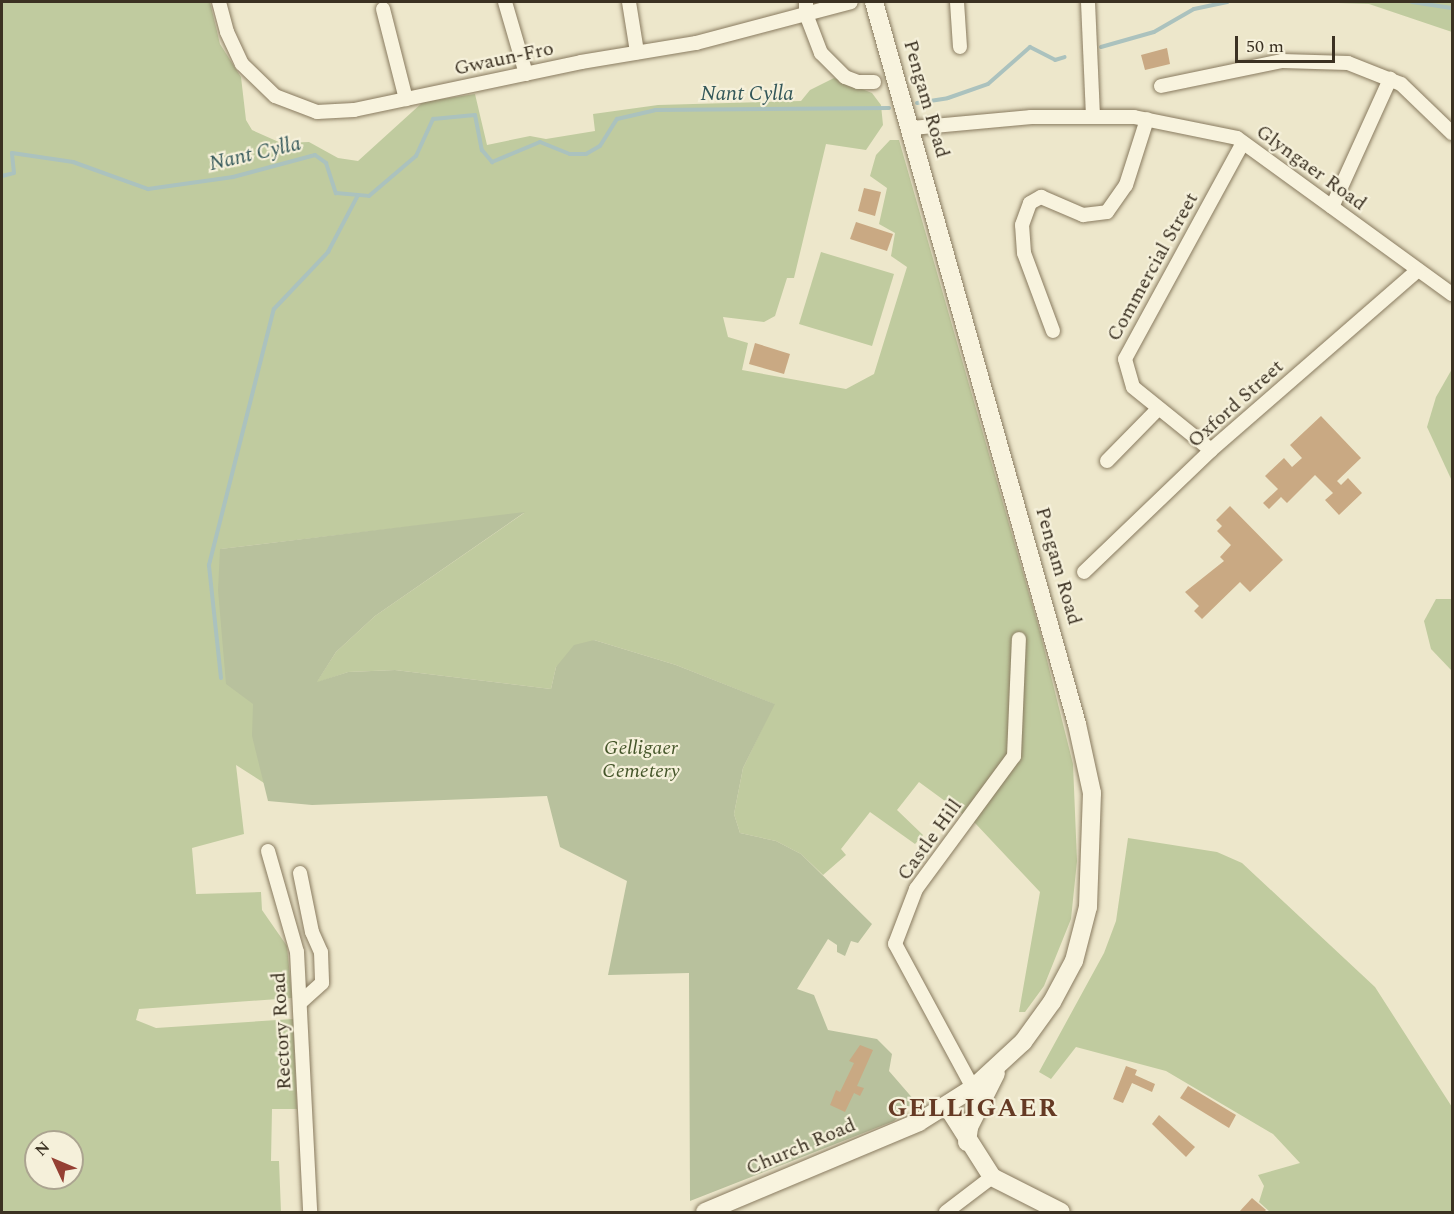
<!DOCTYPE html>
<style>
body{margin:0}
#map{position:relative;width:1454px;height:1214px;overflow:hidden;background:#ede7cb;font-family:Spectral,serif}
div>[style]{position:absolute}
.green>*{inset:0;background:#c0cb9f}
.cemetery>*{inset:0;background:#b8c19d}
.stream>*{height:4px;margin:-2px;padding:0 2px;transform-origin:2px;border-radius:2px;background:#abc2be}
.building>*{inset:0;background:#c9a983}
.roads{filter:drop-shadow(0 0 2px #897b60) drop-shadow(0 0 2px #897b60)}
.street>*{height:14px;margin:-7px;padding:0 7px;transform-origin:7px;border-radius:7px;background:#f8f3de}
.secondary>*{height:18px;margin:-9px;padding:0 9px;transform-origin:9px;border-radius:9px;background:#f8f3de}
span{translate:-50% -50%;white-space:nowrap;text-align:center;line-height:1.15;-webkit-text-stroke:4.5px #f5f0da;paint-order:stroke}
.street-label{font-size:20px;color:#3b3122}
.park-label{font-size:20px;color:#45562a;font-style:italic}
.water-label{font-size:21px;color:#335759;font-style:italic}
.district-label{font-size:26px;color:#653a24;font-weight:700;letter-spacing:1.5px}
.frame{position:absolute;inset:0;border:3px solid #3b3122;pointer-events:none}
.north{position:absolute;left:24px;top:1130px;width:60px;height:60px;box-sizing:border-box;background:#f5f0da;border:2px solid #aba490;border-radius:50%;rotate:314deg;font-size:16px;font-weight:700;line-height:24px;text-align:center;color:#3b3122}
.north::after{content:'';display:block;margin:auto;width:21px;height:27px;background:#954033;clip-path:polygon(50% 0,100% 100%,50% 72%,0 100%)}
.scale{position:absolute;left:1235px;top:36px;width:100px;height:27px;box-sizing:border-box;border:3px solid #3b3122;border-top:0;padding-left:8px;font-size:18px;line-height:21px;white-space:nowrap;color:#3b3122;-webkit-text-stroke:4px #f5f0da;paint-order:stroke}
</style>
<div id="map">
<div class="green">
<i style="clip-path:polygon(evenodd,2px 2px,210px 2px,220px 44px,241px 77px,246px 120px,252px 130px,281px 143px,309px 142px,338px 158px,358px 161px,423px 102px,475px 94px,487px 145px,530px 136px,546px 139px,595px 131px,593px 114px,658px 105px,801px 101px,810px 90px,834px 78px,872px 93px,881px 105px,883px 125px,866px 150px,826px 144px,794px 278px,787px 278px,775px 316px,764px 322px,723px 317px,728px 337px,748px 343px,742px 370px,846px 389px,874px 374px,907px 267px,891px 256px,895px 233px,879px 224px,887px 188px,870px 176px,876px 155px,890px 140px,899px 140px,1040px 632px,1073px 764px,1077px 861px,1071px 919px,1044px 986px,1025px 1012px,1019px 1012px,1040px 892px,975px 823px,919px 782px,897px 810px,923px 835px,915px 844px,870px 812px,841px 849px,846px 855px,823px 875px,801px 854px,776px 841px,740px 833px,734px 814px,743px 768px,774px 704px,676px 665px,594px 640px,556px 667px,551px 689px,395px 670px,348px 672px,316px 683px,336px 652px,375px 616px,524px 513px,221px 549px,272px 779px,264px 783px,236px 765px,244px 834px,192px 848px,196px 894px,261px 892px,262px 910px,287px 946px,292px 998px,139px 1009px,136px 1020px,156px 1028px,293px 1019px,297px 1109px,272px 1109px,271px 1161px,279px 1161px,281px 1212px,2px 1212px,2px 2px,36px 1142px,72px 1142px,72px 1178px,36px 1178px,36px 1142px)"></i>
<i style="clip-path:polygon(1307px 2px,1452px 2px,1452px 32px,1369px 4px)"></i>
<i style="clip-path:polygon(821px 252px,894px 274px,872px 346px,799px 324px)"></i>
<i style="clip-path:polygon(1452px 369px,1452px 481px,1427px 427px,1436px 397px)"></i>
<i style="clip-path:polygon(1436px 599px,1452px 599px,1452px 671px,1431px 649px,1424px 621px)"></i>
<i style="clip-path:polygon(1128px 838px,1217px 852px,1242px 863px,1375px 987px,1452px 1107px,1452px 1212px,1270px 1212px,1259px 1202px,1264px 1186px,1258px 1175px,1300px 1163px,1273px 1134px,1166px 1071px,1076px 1047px,1051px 1079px,1039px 1072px,1104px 953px,1116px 921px)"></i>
</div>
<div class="cemetery">
<i style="clip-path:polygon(525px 512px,375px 616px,336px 652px,317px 682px,348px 672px,395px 670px,551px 689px,556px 667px,574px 645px,594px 640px,676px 665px,775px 704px,743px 768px,734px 814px,740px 833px,776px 841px,801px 854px,872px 924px,858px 943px,851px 941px,845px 956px,837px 952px,837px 945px,828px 939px,797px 989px,814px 995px,828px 1030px,877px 1039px,892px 1054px,889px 1071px,915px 1101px,894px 1121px,690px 1201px,689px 973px,608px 975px,627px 881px,560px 847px,547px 796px,312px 805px,268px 801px,252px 736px,253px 704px,226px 684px,218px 590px,220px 549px)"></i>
</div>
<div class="stream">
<i style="left:1412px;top:2px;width:40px;rotate:8.5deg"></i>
<i style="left:1101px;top:47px;width:55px;rotate:-15.8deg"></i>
<i style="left:1154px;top:32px;width:46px;rotate:-29.9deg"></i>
<i style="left:1194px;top:9px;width:34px;rotate:-12deg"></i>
<i style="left:917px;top:103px;width:31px;rotate:-9deg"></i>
<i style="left:948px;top:98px;width:42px;rotate:-19.3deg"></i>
<i style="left:988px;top:84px;width:56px;rotate:-41.4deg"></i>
<i style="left:1030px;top:47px;width:28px;rotate:27deg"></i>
<i style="left:1055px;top:60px;width:10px;rotate:-17deg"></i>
<i style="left:2px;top:176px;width:12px;rotate:-14deg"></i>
<i style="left:14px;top:173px;width:20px;rotate:-96deg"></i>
<i style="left:12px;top:153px;width:62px;rotate:8.4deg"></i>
<i style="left:73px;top:162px;width:80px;rotate:19.8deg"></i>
<i style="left:148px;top:189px;width:86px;rotate:-8deg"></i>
<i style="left:233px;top:177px;width:85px;rotate:-15deg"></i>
<i style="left:315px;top:155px;width:14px;rotate:36deg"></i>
<i style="left:326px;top:163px;width:32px;rotate:72deg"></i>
<i style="left:336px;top:193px;width:33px;rotate:5deg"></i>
<i style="left:369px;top:196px;width:62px;rotate:-40.4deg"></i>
<i style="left:416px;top:156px;width:41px;rotate:-65.3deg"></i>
<i style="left:433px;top:119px;width:42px;rotate:-5.4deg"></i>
<i style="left:475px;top:115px;width:36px;rotate:79deg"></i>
<i style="left:482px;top:150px;width:16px;rotate:50deg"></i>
<i style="left:492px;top:162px;width:52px;rotate:-22.6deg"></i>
<i style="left:540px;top:142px;width:32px;rotate:22deg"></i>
<i style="left:570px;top:154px;width:16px"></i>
<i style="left:586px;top:154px;width:16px;rotate:-30deg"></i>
<i style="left:600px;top:146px;width:32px;rotate:-58deg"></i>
<i style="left:617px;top:119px;width:39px;rotate:-13deg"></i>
<i style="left:655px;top:110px;width:234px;rotate:-0.5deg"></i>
<i style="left:221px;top:678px;width:114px;rotate:-96.1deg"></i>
<i style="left:209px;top:565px;width:264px;rotate:-75.8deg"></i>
<i style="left:274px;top:309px;width:79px;rotate:-46.5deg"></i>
<i style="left:328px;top:252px;width:64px;rotate:-62.2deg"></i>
</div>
<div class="building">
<i style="clip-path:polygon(1167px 48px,1170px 64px,1145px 70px,1141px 55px)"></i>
<i style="clip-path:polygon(864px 188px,881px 192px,875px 216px,858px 211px)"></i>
<i style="clip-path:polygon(856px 222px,893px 234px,887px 251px,850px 239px)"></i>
<i style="clip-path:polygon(755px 343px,790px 354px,784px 374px,749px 364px)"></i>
<i style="clip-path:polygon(1321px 416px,1361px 458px,1337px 481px,1341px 485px,1348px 478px,1362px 493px,1339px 515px,1325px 500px,1333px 493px,1315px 475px,1287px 503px,1281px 497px,1269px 509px,1263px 503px,1278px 489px,1265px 476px,1284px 458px,1292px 467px,1302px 458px,1290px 445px)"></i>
<i style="clip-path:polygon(1230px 506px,1283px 560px,1250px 592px,1240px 582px,1202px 619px,1194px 611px,1199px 606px,1185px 592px,1224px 561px,1220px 557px,1231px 545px,1217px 531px,1222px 526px,1216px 520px)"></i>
<i style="clip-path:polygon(860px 1045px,873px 1050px,857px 1086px,864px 1088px,860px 1096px,854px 1093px,845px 1112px,830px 1105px,836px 1090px,840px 1092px,854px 1063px,849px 1061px)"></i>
<i style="clip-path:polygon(1126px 1066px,1137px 1070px,1135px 1075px,1155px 1084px,1152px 1092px,1132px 1083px,1123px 1103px,1113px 1099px)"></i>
<i style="clip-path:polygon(1188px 1086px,1236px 1115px,1229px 1128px,1180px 1098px)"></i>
<i style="clip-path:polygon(1159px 1115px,1195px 1147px,1186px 1157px,1152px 1124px)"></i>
<i style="clip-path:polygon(1252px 1198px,1266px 1210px,1264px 1212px,1239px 1212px)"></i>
</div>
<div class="roads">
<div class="street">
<i style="left:219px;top:2px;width:31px;rotate:75deg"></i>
<i style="left:227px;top:32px;width:35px;rotate:65deg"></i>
<i style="left:242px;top:64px;width:46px;rotate:44.1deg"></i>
<i style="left:275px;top:96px;width:45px;rotate:20.9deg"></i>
<i style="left:317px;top:112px;width:37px;rotate:-3deg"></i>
<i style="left:354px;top:110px;width:232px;rotate:-11.9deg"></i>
<i style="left:581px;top:62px;width:117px;rotate:-9.4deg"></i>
<i style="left:696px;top:43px;width:160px;rotate:-14.8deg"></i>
<i style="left:505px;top:2px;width:75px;rotate:73.7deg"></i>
<i style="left:629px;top:2px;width:51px;rotate:80.9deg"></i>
<i style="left:806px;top:2px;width:12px;rotate:90deg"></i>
<i style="left:806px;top:14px;width:42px;rotate:69deg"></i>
<i style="left:821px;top:53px;width:34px;rotate:45deg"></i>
<i style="left:845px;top:77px;width:14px;rotate:21deg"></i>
<i style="left:858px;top:82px;width:16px"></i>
<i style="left:957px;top:2px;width:45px;rotate:86.2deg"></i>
<i style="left:1088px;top:2px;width:115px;rotate:87.5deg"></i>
<i style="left:383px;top:9px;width:93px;rotate:75.7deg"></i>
<i style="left:1161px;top:86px;width:124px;rotate:-11.7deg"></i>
<i style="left:1282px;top:61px;width:66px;rotate:1.7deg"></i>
<i style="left:1348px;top:63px;width:57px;rotate:21.6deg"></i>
<i style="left:1401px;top:84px;width:71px;rotate:43.9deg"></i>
<i style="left:912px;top:128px;width:120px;rotate:-5.3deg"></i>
<i style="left:1031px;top:117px;width:103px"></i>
<i style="left:1134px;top:117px;width:105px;rotate:11.5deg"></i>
<i style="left:1237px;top:138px;width:266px;rotate:36deg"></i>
<i style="left:1332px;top:207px;width:141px;rotate:-65.6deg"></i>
<i style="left:1053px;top:331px;width:83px;rotate:-110.4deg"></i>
<i style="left:1024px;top:253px;width:28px;rotate:-94deg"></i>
<i style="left:1022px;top:225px;width:23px;rotate:-70deg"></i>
<i style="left:1030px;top:203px;width:13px;rotate:-29deg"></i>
<i style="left:1041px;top:197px;width:46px;rotate:23.2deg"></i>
<i style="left:1083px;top:215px;width:24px;rotate:-7deg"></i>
<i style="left:1107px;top:212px;width:33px;rotate:-55deg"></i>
<i style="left:1126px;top:185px;width:69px;rotate:-72.3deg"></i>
<i style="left:1211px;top:450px;width:100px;rotate:-141.1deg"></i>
<i style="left:1133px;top:387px;width:29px;rotate:-106deg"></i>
<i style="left:1125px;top:359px;width:246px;rotate:-61.4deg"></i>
<i style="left:1107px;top:461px;width:73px;rotate:-45.6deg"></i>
<i style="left:1084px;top:572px;width:176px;rotate:-43.8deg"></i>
<i style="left:1211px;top:450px;width:274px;rotate:-41deg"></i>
<i style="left:268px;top:851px;width:105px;rotate:74deg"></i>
<i style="left:297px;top:952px;width:260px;rotate:87.1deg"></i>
<i style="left:300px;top:873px;width:60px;rotate:78.5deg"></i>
<i style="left:312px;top:932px;width:22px;rotate:66deg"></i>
<i style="left:321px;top:952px;width:31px;rotate:88deg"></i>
<i style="left:322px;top:983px;width:28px;rotate:138deg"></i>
<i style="left:973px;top:1088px;width:164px;rotate:-118.4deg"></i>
<i style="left:895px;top:944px;width:59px;rotate:-69.1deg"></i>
<i style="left:916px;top:889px;width:165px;rotate:-53.6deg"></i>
<i style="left:1014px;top:756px;width:117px;rotate:-87.6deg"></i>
<i style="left:946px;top:1212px;width:58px;rotate:-37.3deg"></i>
</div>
<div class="secondary">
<i style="left:947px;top:1106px;width:84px;rotate:57.6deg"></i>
<i style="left:992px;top:1177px;width:77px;rotate:26.9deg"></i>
<i style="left:967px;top:1142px;width:15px;rotate:-82deg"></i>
<i style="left:969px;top:1127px;width:60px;rotate:-63.4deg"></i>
<i style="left:705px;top:1212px;width:232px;rotate:-22.8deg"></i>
<i style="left:919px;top:1122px;width:64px;rotate:-32.2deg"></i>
<i style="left:973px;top:1088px;width:68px;rotate:-42.6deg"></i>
<i style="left:1023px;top:1042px;width:49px;rotate:-54.1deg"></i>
<i style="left:1052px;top:1002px;width:47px;rotate:-61.8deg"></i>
<i style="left:1074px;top:961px;width:56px;rotate:-75.5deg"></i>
<i style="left:1088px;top:907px;width:114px;rotate:-88deg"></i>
<i style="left:1092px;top:793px;width:71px;rotate:-102.3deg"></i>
<i style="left:1077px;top:724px;width:750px;rotate:-105.7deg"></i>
</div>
</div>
<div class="street-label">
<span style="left:504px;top:59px;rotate:-12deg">Gwaun-Fro</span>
<span style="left:926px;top:99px;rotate:74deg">Pengam Road</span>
<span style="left:1311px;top:168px;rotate:36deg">Glyngaer Road</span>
<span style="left:1153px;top:267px;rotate:-61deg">Commercial Street</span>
<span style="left:1236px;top:404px;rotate:-42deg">Oxford Street</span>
<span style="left:1058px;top:566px;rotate:74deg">Pengam Road</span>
<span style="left:930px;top:840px;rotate:-54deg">Castle Hill</span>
<span style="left:282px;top:1031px;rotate:-93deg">Rectory Road</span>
<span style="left:801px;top:1147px;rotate:-23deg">Church Road</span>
</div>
<div class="park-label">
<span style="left:641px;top:760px">Gelligaer<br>Cemetery</span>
</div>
<div class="water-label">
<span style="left:747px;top:94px">Nant Cylla</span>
<span style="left:255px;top:154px;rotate:-13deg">Nant Cylla</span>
</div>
<div class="district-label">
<span style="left:973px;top:1109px">GELLIGAER</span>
</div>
<div class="frame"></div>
<div class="north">N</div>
<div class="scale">50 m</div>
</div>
